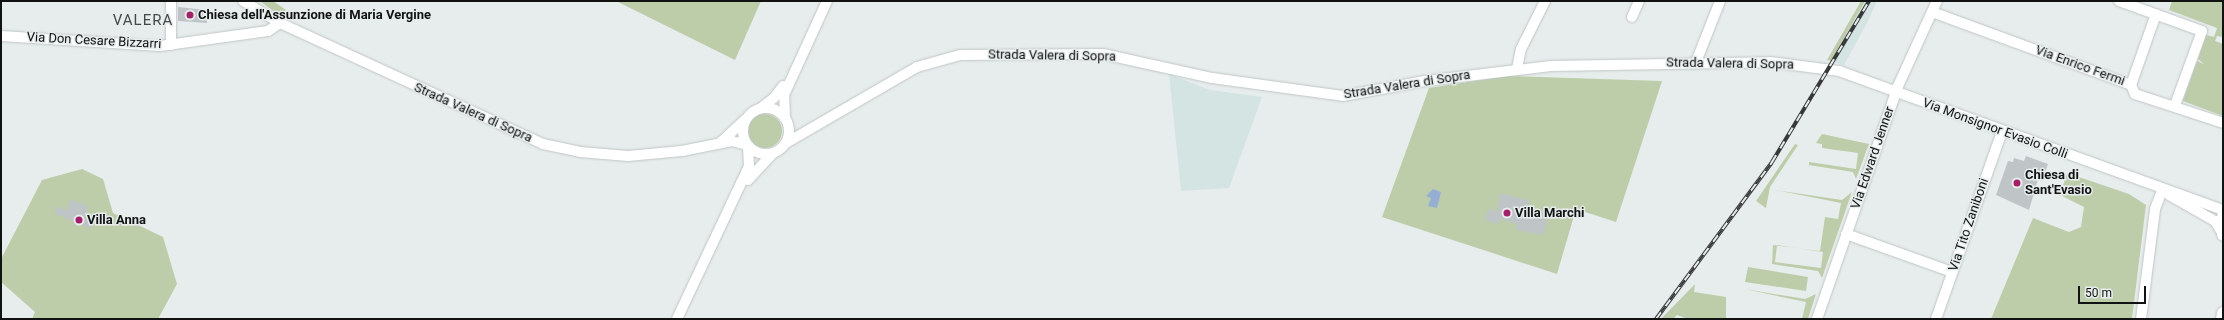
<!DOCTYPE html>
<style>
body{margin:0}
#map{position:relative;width:2224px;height:320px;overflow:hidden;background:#e7edec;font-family:Roboto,sans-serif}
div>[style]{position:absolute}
.built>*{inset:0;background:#d4e4e3}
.green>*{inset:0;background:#bdcda9}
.round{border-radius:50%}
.water>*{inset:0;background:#94afd3}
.building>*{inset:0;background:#bfc4c6}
.roads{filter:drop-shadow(0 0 1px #bfc5c5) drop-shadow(0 0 1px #bfc5c5)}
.minor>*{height:10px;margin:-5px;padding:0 5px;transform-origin:5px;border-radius:5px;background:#fff}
.minor>.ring{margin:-5px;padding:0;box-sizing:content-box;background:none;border:10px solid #fff;border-radius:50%}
.major>*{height:13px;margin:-6.5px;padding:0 6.5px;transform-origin:6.5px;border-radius:6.5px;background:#fff}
.rail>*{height:4px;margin-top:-2px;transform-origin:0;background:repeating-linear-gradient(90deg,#e7edec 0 8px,#383a3a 0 16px);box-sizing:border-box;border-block:1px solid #383a3a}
.dots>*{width:11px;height:11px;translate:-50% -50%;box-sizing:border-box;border:2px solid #e7edec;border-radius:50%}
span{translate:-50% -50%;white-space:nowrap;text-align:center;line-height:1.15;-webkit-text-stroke:3px #e7edec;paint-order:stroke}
.poi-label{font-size:13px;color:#111313;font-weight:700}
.left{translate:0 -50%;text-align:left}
.street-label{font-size:13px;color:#111313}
.quarter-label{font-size:15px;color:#434848;letter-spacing:1px}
.frame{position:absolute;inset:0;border:2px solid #111313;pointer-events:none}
.scale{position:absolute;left:2078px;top:286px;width:68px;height:18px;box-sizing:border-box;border:2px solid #111313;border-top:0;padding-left:5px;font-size:12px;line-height:14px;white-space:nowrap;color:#111313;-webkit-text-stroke:3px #e7edec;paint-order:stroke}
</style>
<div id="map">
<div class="built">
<i style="clip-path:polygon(1865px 1px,1877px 1px,1868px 21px,1844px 65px,1831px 61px)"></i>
<i style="clip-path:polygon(1169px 74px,1210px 90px,1262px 97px,1229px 188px,1181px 191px)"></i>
</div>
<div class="green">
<i style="clip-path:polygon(260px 1px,273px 1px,286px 10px,281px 17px)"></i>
<i style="clip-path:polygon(616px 1px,761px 1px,735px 60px)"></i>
<i style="clip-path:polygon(1861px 1px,1865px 1px,1831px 61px,1827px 60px)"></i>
<i style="clip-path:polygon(2172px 1px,2223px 1px,2223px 37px,2217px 36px,2215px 41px,2223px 44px,2223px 116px,2183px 101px,2197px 61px,2204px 64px,2198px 59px,2206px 35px,2214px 37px,2217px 28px,2169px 10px)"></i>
<i style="clip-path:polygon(1507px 76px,1662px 81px,1616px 222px,1576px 209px,1557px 274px,1382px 217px,1429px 88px)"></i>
<i class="round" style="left:748px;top:114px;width:34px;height:34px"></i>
<i style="clip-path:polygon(1822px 134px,1869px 144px,1856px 179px,1853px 172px,1809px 165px,1809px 162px,1856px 169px,1858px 153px,1822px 148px,1822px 144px,1816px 143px)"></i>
<i style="clip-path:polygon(1795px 144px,1798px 145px,1770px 187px,1766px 208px,1756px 201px)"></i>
<i style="clip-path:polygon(82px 169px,103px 179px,113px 213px,163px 237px,177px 284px,158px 319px,32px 319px,35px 312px,1px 282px,1px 259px,42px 180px)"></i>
<i style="clip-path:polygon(2067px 173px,2129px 194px,2146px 205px,2132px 319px,1991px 319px,2033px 218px,2069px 232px,2081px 227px,2084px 207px,2060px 195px)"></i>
<i style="clip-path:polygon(evenodd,1775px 190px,1842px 200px,1852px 192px,1822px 278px,1818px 271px,1772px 264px,1773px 245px,1820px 251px,1825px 217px,1838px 219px,1841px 203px,1775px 190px,1777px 245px,1823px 252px,1821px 268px,1775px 262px,1777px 245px)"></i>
<i style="clip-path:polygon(1748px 267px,1808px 277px,1806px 291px,1745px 282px)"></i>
<i style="clip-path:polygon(1695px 284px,1694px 292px,1726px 297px,1726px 319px,1688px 319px,1677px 315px,1673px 319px,1661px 319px)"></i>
<i style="clip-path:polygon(1744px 289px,1805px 299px,1816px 294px,1808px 319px,1802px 319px,1806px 302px)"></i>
</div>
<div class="water">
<i style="clip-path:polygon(1433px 189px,1441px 192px,1437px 208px,1428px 206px,1431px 198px,1426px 196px)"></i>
</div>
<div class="building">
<i style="clip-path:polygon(178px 7px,207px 10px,207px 23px,178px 21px)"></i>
<i style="clip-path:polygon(2026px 156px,2048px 164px,2042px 181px,2038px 179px,2029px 210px,1996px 195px,2008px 161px,2013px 162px,2014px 158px,2024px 161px)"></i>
<i style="clip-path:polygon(1501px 193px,1530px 201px,1528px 208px,1549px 214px,1543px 235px,1516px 230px,1517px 224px,1500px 219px,1498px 224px,1485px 220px,1488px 209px,1496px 212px)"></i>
<i style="clip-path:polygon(71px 199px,89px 207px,84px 218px,93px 222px,90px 229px,54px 213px,57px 206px,66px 211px)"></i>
</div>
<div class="roads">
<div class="minor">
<i style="left:171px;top:1px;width:44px;rotate:90deg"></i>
<i style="left:243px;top:1px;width:43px;rotate:30.7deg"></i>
<i style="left:280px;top:23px;width:289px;rotate:24.7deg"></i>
<i style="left:543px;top:144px;width:38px;rotate:12deg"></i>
<i style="left:580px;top:152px;width:48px;rotate:4.8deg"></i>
<i style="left:628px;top:156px;width:54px;rotate:-5.3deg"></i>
<i style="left:682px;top:151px;width:51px;rotate:-11.3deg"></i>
<i style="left:732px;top:141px;width:16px;rotate:15deg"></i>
<i style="left:2119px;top:1px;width:88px;rotate:19.9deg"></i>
<i style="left:2202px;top:31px;width:79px;rotate:110deg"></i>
<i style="left:1932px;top:12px;width:212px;rotate:20.1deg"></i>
<i style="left:2131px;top:85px;width:10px;rotate:66deg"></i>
<i style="left:2135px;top:94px;width:93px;rotate:18.2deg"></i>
<i style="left:1632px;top:17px;width:17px;rotate:-66deg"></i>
<i style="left:1px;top:36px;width:159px;rotate:3.6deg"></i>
<i style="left:160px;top:46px;width:109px;rotate:-7.9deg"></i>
<i style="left:268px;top:31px;width:14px;rotate:-34deg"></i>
<i style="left:1696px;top:62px;width:66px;rotate:-68.5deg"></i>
<i style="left:1517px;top:69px;width:20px;rotate:-79deg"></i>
<i style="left:1521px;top:49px;width:54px;rotate:-63.4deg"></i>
<i style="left:2131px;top:85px;width:75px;rotate:-70.6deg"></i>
<i class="ring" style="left:743px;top:108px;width:36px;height:36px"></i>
<i style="left:761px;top:108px;width:16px;rotate:-38deg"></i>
<i style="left:774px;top:98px;width:15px;rotate:-53deg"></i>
<i style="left:785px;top:118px;width:23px;rotate:-92deg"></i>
<i style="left:784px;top:95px;width:103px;rotate:-65.4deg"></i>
<i style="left:720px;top:143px;width:34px;rotate:-43deg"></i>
<i style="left:786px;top:143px;width:151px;rotate:-30.1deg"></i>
<i style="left:917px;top:67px;width:45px;rotate:-15.6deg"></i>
<i style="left:960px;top:55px;width:143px;rotate:-0.4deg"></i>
<i style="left:1103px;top:54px;width:112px;rotate:12.4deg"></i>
<i style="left:1212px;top:78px;width:132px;rotate:7.8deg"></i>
<i style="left:1343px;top:96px;width:83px;rotate:-10.4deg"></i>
<i style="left:1425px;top:81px;width:127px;rotate:-6.8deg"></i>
<i style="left:1551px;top:66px;width:219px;rotate:-1deg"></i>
<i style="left:1770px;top:62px;width:70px;rotate:7.4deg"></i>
<i style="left:1839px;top:71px;width:408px;rotate:19.9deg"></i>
<i style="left:748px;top:180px;width:35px;rotate:-47deg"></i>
<i style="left:2169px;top:195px;width:53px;rotate:29.5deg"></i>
<i style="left:2215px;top:221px;width:13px;rotate:58deg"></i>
<i style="left:1846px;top:234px;width:113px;rotate:19.7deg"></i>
<i style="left:677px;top:319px;width:169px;rotate:-64.8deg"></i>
<i style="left:749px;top:166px;width:20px;rotate:-93deg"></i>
<i style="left:1817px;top:319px;width:247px;rotate:-70.8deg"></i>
<i style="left:1898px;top:86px;width:94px;rotate:-65.4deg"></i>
<i style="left:1936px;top:319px;width:198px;rotate:-70.6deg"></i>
<i style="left:2141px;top:319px;width:111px;rotate:-82.7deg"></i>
<i style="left:2155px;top:209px;width:19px;rotate:-69deg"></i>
</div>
<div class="major">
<i style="left:2223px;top:216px;width:18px;rotate:90deg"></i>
<i style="left:2222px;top:319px;width:6px;rotate:-81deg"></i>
</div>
</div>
<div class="rail">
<i style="left:1656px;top:319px;width:195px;rotate:-53.5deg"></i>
<i style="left:1772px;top:162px;width:188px;rotate:-58.9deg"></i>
</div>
<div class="dots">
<i style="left:190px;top:15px;background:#a61f68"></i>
<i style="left:2017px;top:183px;background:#a61f68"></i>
<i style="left:1507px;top:213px;background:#a61f68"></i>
<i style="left:79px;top:220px;background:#a61f68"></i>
</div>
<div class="poi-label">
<span class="left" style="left:198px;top:15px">Chiesa dell'Assunzione di Maria Vergine</span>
<span class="left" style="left:2025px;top:183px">Chiesa di<br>Sant'Evasio</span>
<span class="left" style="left:1515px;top:213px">Villa Marchi</span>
<span class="left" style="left:87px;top:220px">Villa Anna</span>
</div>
<div class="street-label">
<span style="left:94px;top:41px;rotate:3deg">Via Don Cesare Bizzarri</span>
<span style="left:1052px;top:56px;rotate:1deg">Strada Valera di Sopra</span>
<span style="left:1730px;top:64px;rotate:1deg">Strada Valera di Sopra</span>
<span style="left:2080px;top:66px;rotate:20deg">Via Enrico Fermi</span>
<span style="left:1407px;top:85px;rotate:-9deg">Strada Valera di Sopra</span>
<span style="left:473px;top:113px;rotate:24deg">Strada Valera di Sopra</span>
<span style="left:1995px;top:129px;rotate:20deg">Via Monsignor Evasio Colli</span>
<span style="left:1873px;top:158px;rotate:-71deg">Via Edward Jenner</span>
<span style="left:1969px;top:225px;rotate:-71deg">Via Tito Zaniboni</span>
</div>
<div class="quarter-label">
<span style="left:143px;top:21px">VALERA</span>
</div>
<div class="frame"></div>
<div class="scale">50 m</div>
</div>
